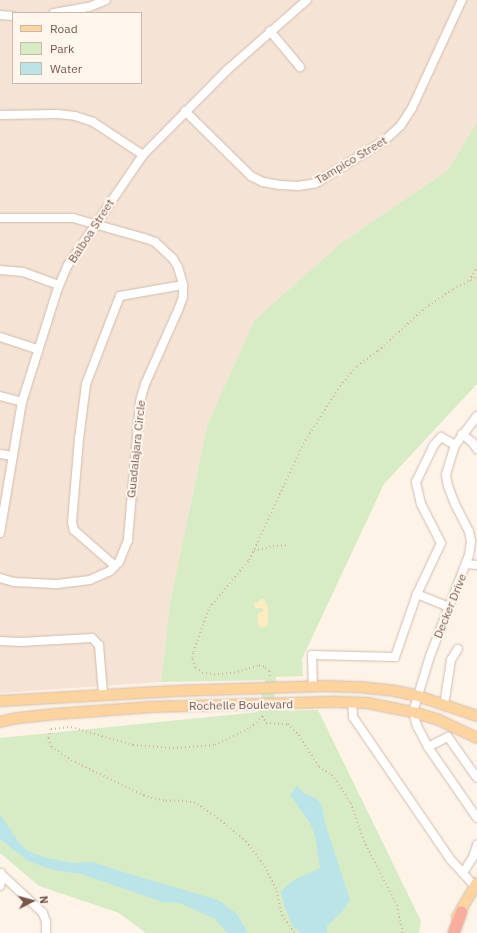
<!DOCTYPE html>
<style>
body{margin:0}
#map{position:relative;width:477px;height:933px;overflow:hidden;background:#fdf3e7;font-family:"IBM Plex Sans",sans-serif}
div>[style]{position:absolute}
.residential>*{inset:0;background:#f5e4d5}
.green>*{inset:0;background:#d7ecc5}
.sand>*{inset:0;background:#fdecc1}
.water>*{inset:0;background:#bbe4e8}
.path>*{height:1.5px;margin-top:-0.75px;transform-origin:0;background:repeating-linear-gradient(90deg,#d9b2a0 0 1px,transparent 0 4px)}
.roads{filter:drop-shadow(0 0 1px #d2bcaf) drop-shadow(0 0 1px #d2bcaf)}
.minor>*{height:8px;margin:-4px;padding:0 4px;transform-origin:4px;border-radius:4px;background:#fff}
.major>*{height:10px;margin:-5px;padding:0 5px;transform-origin:5px;border-radius:5px;background:#fdd39e}
.highway>*{height:11px;margin:-5.5px;padding:0 5.5px;transform-origin:5.5px;border-radius:5.5px;background:#f9ae9d}
span{translate:-50% -50%;white-space:nowrap;text-align:center;line-height:1.15;-webkit-text-stroke:4px #fff7ee;paint-order:stroke}
.street-label{font-size:12px;color:#78574a}
.legend{position:absolute;left:12px;top:12px;width:130px;height:72px;box-sizing:border-box;background:#fff7ee;border:1px solid #c9b7ac;margin:0;padding:5px 7px;list-style:none;font-size:12px;color:#78574a}
.legend li{display:flex;align-items:center;gap:8px;height:20px}
.legend b{width:20px;border:1px solid #c9b7ac}
.north{position:absolute;left:12px;top:881px;width:40px;height:40px;-webkit-text-stroke:3px #fff7ee;paint-order:stroke;rotate:84deg;font-size:11px;font-weight:700;line-height:16px;text-align:center;color:#78574a}
.north::after{content:'';display:block;margin:auto;width:14px;height:18px;background:#78574a;clip-path:polygon(50% 0,100% 100%,50% 72%,0 100%)}
</style>
<div id="map">
<div class="residential">
<i style="clip-path:polygon(evenodd,0 0,477px 0,477px 122px,448px 170px,341px 243px,207px 426px,170px 602px,161px 682px,0 693px,0 0,13px 13px,141px 13px,141px 83px,13px 83px,13px 13px)"></i>
</div>
<div class="green">
<i style="clip-path:polygon(477px 122px,477px 384px,384px 484px,302px 659px,303px 676px,276px 677px,273px 711px,318px 710px,421px 921px,419px 933px,146px 933px,119px 913px,39px 886px,0 853px,0 738px,258px 712px,265px 680px,161px 682px,170px 602px,207px 426px,254px 321px,341px 243px,448px 170px)"></i>
</div>
<div class="sand">
<i style="clip-path:polygon(262px 599px,264px 599px,268px 608px,268px 624px,266px 626px,261px 628px,258px 625px,257px 617px,258px 614px,264px 610px,262px 608px,255px 608px,254px 604px)"></i>
</div>
<div class="water">
<i style="clip-path:polygon(297px 786px,304px 793px,317px 799px,322px 806px,325px 823px,350px 900px,342px 912px,327px 926px,327px 933px,302px 933px,293px 927px,284px 905px,281px 892px,287px 885px,296px 879px,320px 868px,315px 835px,310px 823px,290px 795px)"></i>
<i style="clip-path:polygon(0 814px,20px 844px,28px 851px,47px 858px,73px 863px,94px 862px,110px 868px,218px 900px,236px 913px,248px 933px,227px 933px,215px 919px,180px 903px,163px 902px,81px 874px,53px 870px,28px 861px,0 839px)"></i>
</div>
<div class="path">
<i style="left:471px;top:280px;width:7px;rotate:-27deg"></i>
<i style="left:254px;top:551px;width:20px;rotate:-15deg"></i>
<i style="left:273px;top:546px;width:16px;rotate:-4deg"></i>
<i style="left:270px;top:676px;width:5px;rotate:-101deg"></i>
<i style="left:269px;top:671px;width:6px;rotate:-141deg"></i>
<i style="left:264px;top:667px;width:6px;rotate:-171deg"></i>
<i style="left:258px;top:666px;width:24px;rotate:163deg"></i>
<i style="left:235px;top:673px;width:20px;rotate:174deg"></i>
<i style="left:215px;top:675px;width:12px;rotate:-171deg"></i>
<i style="left:203px;top:673px;width:9px;rotate:-148deg"></i>
<i style="left:195px;top:668px;width:10px;rotate:-107deg"></i>
<i style="left:192px;top:658px;width:6px;rotate:-81deg"></i>
<i style="left:193px;top:652px;width:47px;rotate:-70deg"></i>
<i style="left:209px;top:608px;width:62px;rotate:-50.2deg"></i>
<i style="left:249px;top:560px;width:128px;rotate:-65deg"></i>
<i style="left:303px;top:444px;width:69px;rotate:-57.5deg"></i>
<i style="left:340px;top:386px;width:26px;rotate:-50deg"></i>
<i style="left:357px;top:366px;width:26px;rotate:-36deg"></i>
<i style="left:378px;top:351px;width:64px;rotate:-42.5deg"></i>
<i style="left:425px;top:308px;width:34px;rotate:-34deg"></i>
<i style="left:453px;top:289px;width:18px;rotate:-27deg"></i>
<i style="left:469px;top:281px;width:16px;rotate:-60deg"></i>
<i style="left:294px;top:933px;width:21px;rotate:-125deg"></i>
<i style="left:282px;top:916px;width:28px;rotate:-103deg"></i>
<i style="left:276px;top:889px;width:27px;rotate:-118deg"></i>
<i style="left:263px;top:865px;width:29px;rotate:-126deg"></i>
<i style="left:246px;top:842px;width:33px;rotate:-140deg"></i>
<i style="left:221px;top:821px;width:32px;rotate:-145deg"></i>
<i style="left:195px;top:803px;width:16px;rotate:-173deg"></i>
<i style="left:179px;top:801px;width:15px;rotate:180deg"></i>
<i style="left:164px;top:801px;width:21px;rotate:-166deg"></i>
<i style="left:144px;top:796px;width:80px;rotate:-154.1deg"></i>
<i style="left:72px;top:761px;width:25px;rotate:-146deg"></i>
<i style="left:51px;top:747px;width:9px;rotate:-108deg"></i>
<i style="left:48px;top:738px;width:9px;rotate:-72deg"></i>
<i style="left:51px;top:729px;width:20px;rotate:-6deg"></i>
<i style="left:71px;top:727px;width:65px;rotate:16.2deg"></i>
<i style="left:133px;top:745px;width:40px;rotate:4.3deg"></i>
<i style="left:173px;top:748px;width:42px;rotate:-4.1deg"></i>
<i style="left:215px;top:745px;width:39px;rotate:-26deg"></i>
<i style="left:250px;top:728px;width:18px;rotate:-43deg"></i>
<i style="left:263px;top:716px;width:8px;rotate:67deg"></i>
<i style="left:266px;top:723px;width:22px;rotate:3deg"></i>
<i style="left:288px;top:724px;width:16px;rotate:45deg"></i>
<i style="left:299px;top:735px;width:38px;rotate:58deg"></i>
<i style="left:319px;top:767px;width:15px;rotate:32deg"></i>
<i style="left:332px;top:775px;width:8px;rotate:50deg"></i>
<i style="left:337px;top:781px;width:26px;rotate:58deg"></i>
<i style="left:351px;top:803px;width:40px;rotate:71.1deg"></i>
<i style="left:364px;top:841px;width:72px;rotate:62.7deg"></i>
<i style="left:397px;top:905px;width:29px;rotate:78deg"></i>
</div>
<div class="roads">
<div class="minor">
<i style="left:54px;top:13px;width:36px;rotate:-10deg"></i>
<i style="left:89px;top:7px;width:18px;rotate:-22deg"></i>
<i style="left:0;top:15px;width:13px;rotate:4deg"></i>
<i style="left:270px;top:31px;width:47px;rotate:50.2deg"></i>
<i style="left:185px;top:111px;width:93px;rotate:44.6deg"></i>
<i style="left:251px;top:176px;width:13px;rotate:27deg"></i>
<i style="left:263px;top:182px;width:17px;rotate:10deg"></i>
<i style="left:280px;top:185px;width:18px;rotate:3deg"></i>
<i style="left:298px;top:186px;width:18px;rotate:-9deg"></i>
<i style="left:316px;top:183px;width:80px;rotate:-31.7deg"></i>
<i style="left:384px;top:141px;width:23px;rotate:-43deg"></i>
<i style="left:401px;top:125px;width:20px;rotate:-57deg"></i>
<i style="left:412px;top:108px;width:119px;rotate:-65.2deg"></i>
<i style="left:0;top:115px;width:57px;rotate:-1deg"></i>
<i style="left:57px;top:114px;width:18px;rotate:6deg"></i>
<i style="left:75px;top:116px;width:19px;rotate:18deg"></i>
<i style="left:93px;top:122px;width:60px;rotate:33.4deg"></i>
<i style="left:0;top:218px;width:73px"></i>
<i style="left:73px;top:218px;width:74px;rotate:15.7deg"></i>
<i style="left:144px;top:238px;width:12px;rotate:20deg"></i>
<i style="left:155px;top:242px;width:25px;rotate:43deg"></i>
<i style="left:173px;top:259px;width:9px;rotate:58deg"></i>
<i style="left:178px;top:267px;width:19px;rotate:74deg"></i>
<i style="left:183px;top:285px;width:12px;rotate:90deg"></i>
<i style="left:183px;top:297px;width:12px;rotate:110deg"></i>
<i style="left:179px;top:308px;width:83px;rotate:114.1deg"></i>
<i style="left:145px;top:384px;width:19px;rotate:106deg"></i>
<i style="left:140px;top:402px;width:139px;rotate:95deg"></i>
<i style="left:128px;top:540px;width:24px;rotate:112deg"></i>
<i style="left:119px;top:562px;width:13px;rotate:135deg"></i>
<i style="left:110px;top:571px;width:22px;rotate:156deg"></i>
<i style="left:90px;top:580px;width:35px;rotate:173deg"></i>
<i style="left:55px;top:584px;width:41px;rotate:-177.2deg"></i>
<i style="left:14px;top:582px;width:15px;rotate:-164deg"></i>
<i style="left:0;top:270px;width:23px;rotate:5deg"></i>
<i style="left:23px;top:272px;width:38px;rotate:20deg"></i>
<i style="left:0;top:337px;width:40px;rotate:18deg"></i>
<i style="left:0;top:396px;width:23px;rotate:15deg"></i>
<i style="left:477px;top:416px;width:36px;rotate:127deg"></i>
<i style="left:455px;top:445px;width:31px;rotate:107deg"></i>
<i style="left:446px;top:475px;width:11px;rotate:80deg"></i>
<i style="left:448px;top:486px;width:19px;rotate:69deg"></i>
<i style="left:455px;top:504px;width:30px;rotate:63deg"></i>
<i style="left:469px;top:531px;width:10px;rotate:79deg"></i>
<i style="left:471px;top:541px;width:14px;rotate:98deg"></i>
<i style="left:469px;top:555px;width:108px;rotate:111.1deg"></i>
<i style="left:430px;top:656px;width:59px;rotate:106.9deg"></i>
<i style="left:413px;top:712px;width:15px;rotate:74deg"></i>
<i style="left:417px;top:726px;width:24px;rotate:62deg"></i>
<i style="left:428px;top:747px;width:86px;rotate:55.4deg"></i>
<i style="left:462px;top:434px;width:13px;rotate:39deg"></i>
<i style="left:472px;top:442px;width:9px;rotate:54deg"></i>
<i style="left:0;top:454px;width:13px;rotate:9deg"></i>
<i style="left:0;top:533px;width:133px;rotate:-80.5deg"></i>
<i style="left:22px;top:402px;width:120px;rotate:-72.5deg"></i>
<i style="left:58px;top:288px;width:25px;rotate:-67deg"></i>
<i style="left:68px;top:265px;width:133px;rotate:-55.7deg"></i>
<i style="left:143px;top:155px;width:120px;rotate:-45.3deg"></i>
<i style="left:227px;top:70px;width:106px;rotate:-41.2deg"></i>
<i style="left:467px;top:564px;width:10px;rotate:6deg"></i>
<i style="left:115px;top:566px;width:55px;rotate:-138.7deg"></i>
<i style="left:74px;top:530px;width:8px;rotate:-104deg"></i>
<i style="left:72px;top:522px;width:83px;rotate:-85.2deg"></i>
<i style="left:79px;top:439px;width:55px;rotate:-82.7deg"></i>
<i style="left:86px;top:384px;width:94px;rotate:-68.9deg"></i>
<i style="left:120px;top:296px;width:64px;rotate:-9.9deg"></i>
<i style="left:449px;top:607px;width:35px;rotate:-158deg"></i>
<i style="left:417px;top:594px;width:56px;rotate:-64.8deg"></i>
<i style="left:441px;top:543px;width:44px;rotate:-117.1deg"></i>
<i style="left:421px;top:504px;width:23px;rotate:-103deg"></i>
<i style="left:416px;top:482px;width:41px;rotate:-64.1deg"></i>
<i style="left:434px;top:445px;width:11px;rotate:-49deg"></i>
<i style="left:441px;top:437px;width:16px;rotate:30deg"></i>
<i style="left:0;top:641px;width:21px;rotate:3deg"></i>
<i style="left:21px;top:642px;width:71px;rotate:-3.2deg"></i>
<i style="left:92px;top:638px;width:10px;rotate:45deg"></i>
<i style="left:99px;top:645px;width:49px;rotate:85.3deg"></i>
<i style="left:313px;top:686px;width:31px;rotate:-92deg"></i>
<i style="left:312px;top:655px;width:83px;rotate:1.4deg"></i>
<i style="left:395px;top:657px;width:67px;rotate:-70.8deg"></i>
<i style="left:352px;top:702px;width:15px;rotate:86deg"></i>
<i style="left:353px;top:717px;width:173px;rotate:55.6deg"></i>
<i style="left:451px;top:860px;width:18px;rotate:47deg"></i>
<i style="left:463px;top:873px;width:19px;rotate:-58deg"></i>
<i style="left:473px;top:857px;width:13px;rotate:-72deg"></i>
<i style="left:444px;top:705px;width:46px;rotate:-81.2deg"></i>
<i style="left:451px;top:660px;width:13px;rotate:-58deg"></i>
<i style="left:428px;top:747px;width:22px;rotate:-27deg"></i>
<i style="left:448px;top:737px;width:50px;rotate:54.7deg"></i>
<i style="left:463px;top:873px;width:18px;rotate:49deg"></i>
<i style="left:2px;top:875px;width:56px;rotate:42.8deg"></i>
<i style="left:43px;top:913px;width:9px;rotate:72deg"></i>
<i style="left:46px;top:922px;width:11px;rotate:90deg"></i>
<i style="left:0;top:886px;width:7px;rotate:-74deg"></i>
<i style="left:2px;top:879px;width:6px;rotate:-99deg"></i>
</div>
<div class="major">
<i style="left:0;top:701px;width:175px;rotate:-3.3deg"></i>
<i style="left:175px;top:691px;width:150px;rotate:-1.9deg"></i>
<i style="left:325px;top:686px;width:34px;rotate:2deg"></i>
<i style="left:359px;top:687px;width:36px;rotate:6deg"></i>
<i style="left:395px;top:691px;width:24px;rotate:12deg"></i>
<i style="left:418px;top:696px;width:62px;rotate:18.7deg"></i>
<i style="left:0;top:722px;width:18px;rotate:-13deg"></i>
<i style="left:18px;top:718px;width:38px;rotate:-6deg"></i>
<i style="left:56px;top:714px;width:96px;rotate:-4.2deg"></i>
<i style="left:152px;top:707px;width:184px;rotate:-1.6deg"></i>
<i style="left:336px;top:702px;width:31px;rotate:2deg"></i>
<i style="left:367px;top:703px;width:47px;rotate:11.1deg"></i>
<i style="left:413px;top:712px;width:27px;rotate:17deg"></i>
<i style="left:439px;top:720px;width:42px;rotate:25.3deg"></i>
<i style="left:457px;top:917px;width:39px;rotate:-60deg"></i>
</div>
<div class="highway">
<i style="left:453px;top:933px;width:23px;rotate:-70deg"></i>
</div>
</div>
<div class="street-label">
<span style="left:351px;top:160px;rotate:-31deg">Tampico Street</span>
<span style="left:91px;top:231px;rotate:-57deg">Balboa Street</span>
<span style="left:136px;top:449px;rotate:-84deg">Guadalajara Circle</span>
<span style="left:450px;top:606px;rotate:-68deg">Decker Drive</span>
<span style="left:241px;top:705px;rotate:-1deg">Rochelle Boulevard</span>
</div>
<ul class="legend">
<li><b style="height:5px;background:#fdd39e"></b>Road</li>
<li><b style="height:11px;background:#d7ecc5"></b>Park</li>
<li><b style="height:11px;background:#bbe4e8"></b>Water</li>
</ul>
<div class="north">N</div>
</div>
